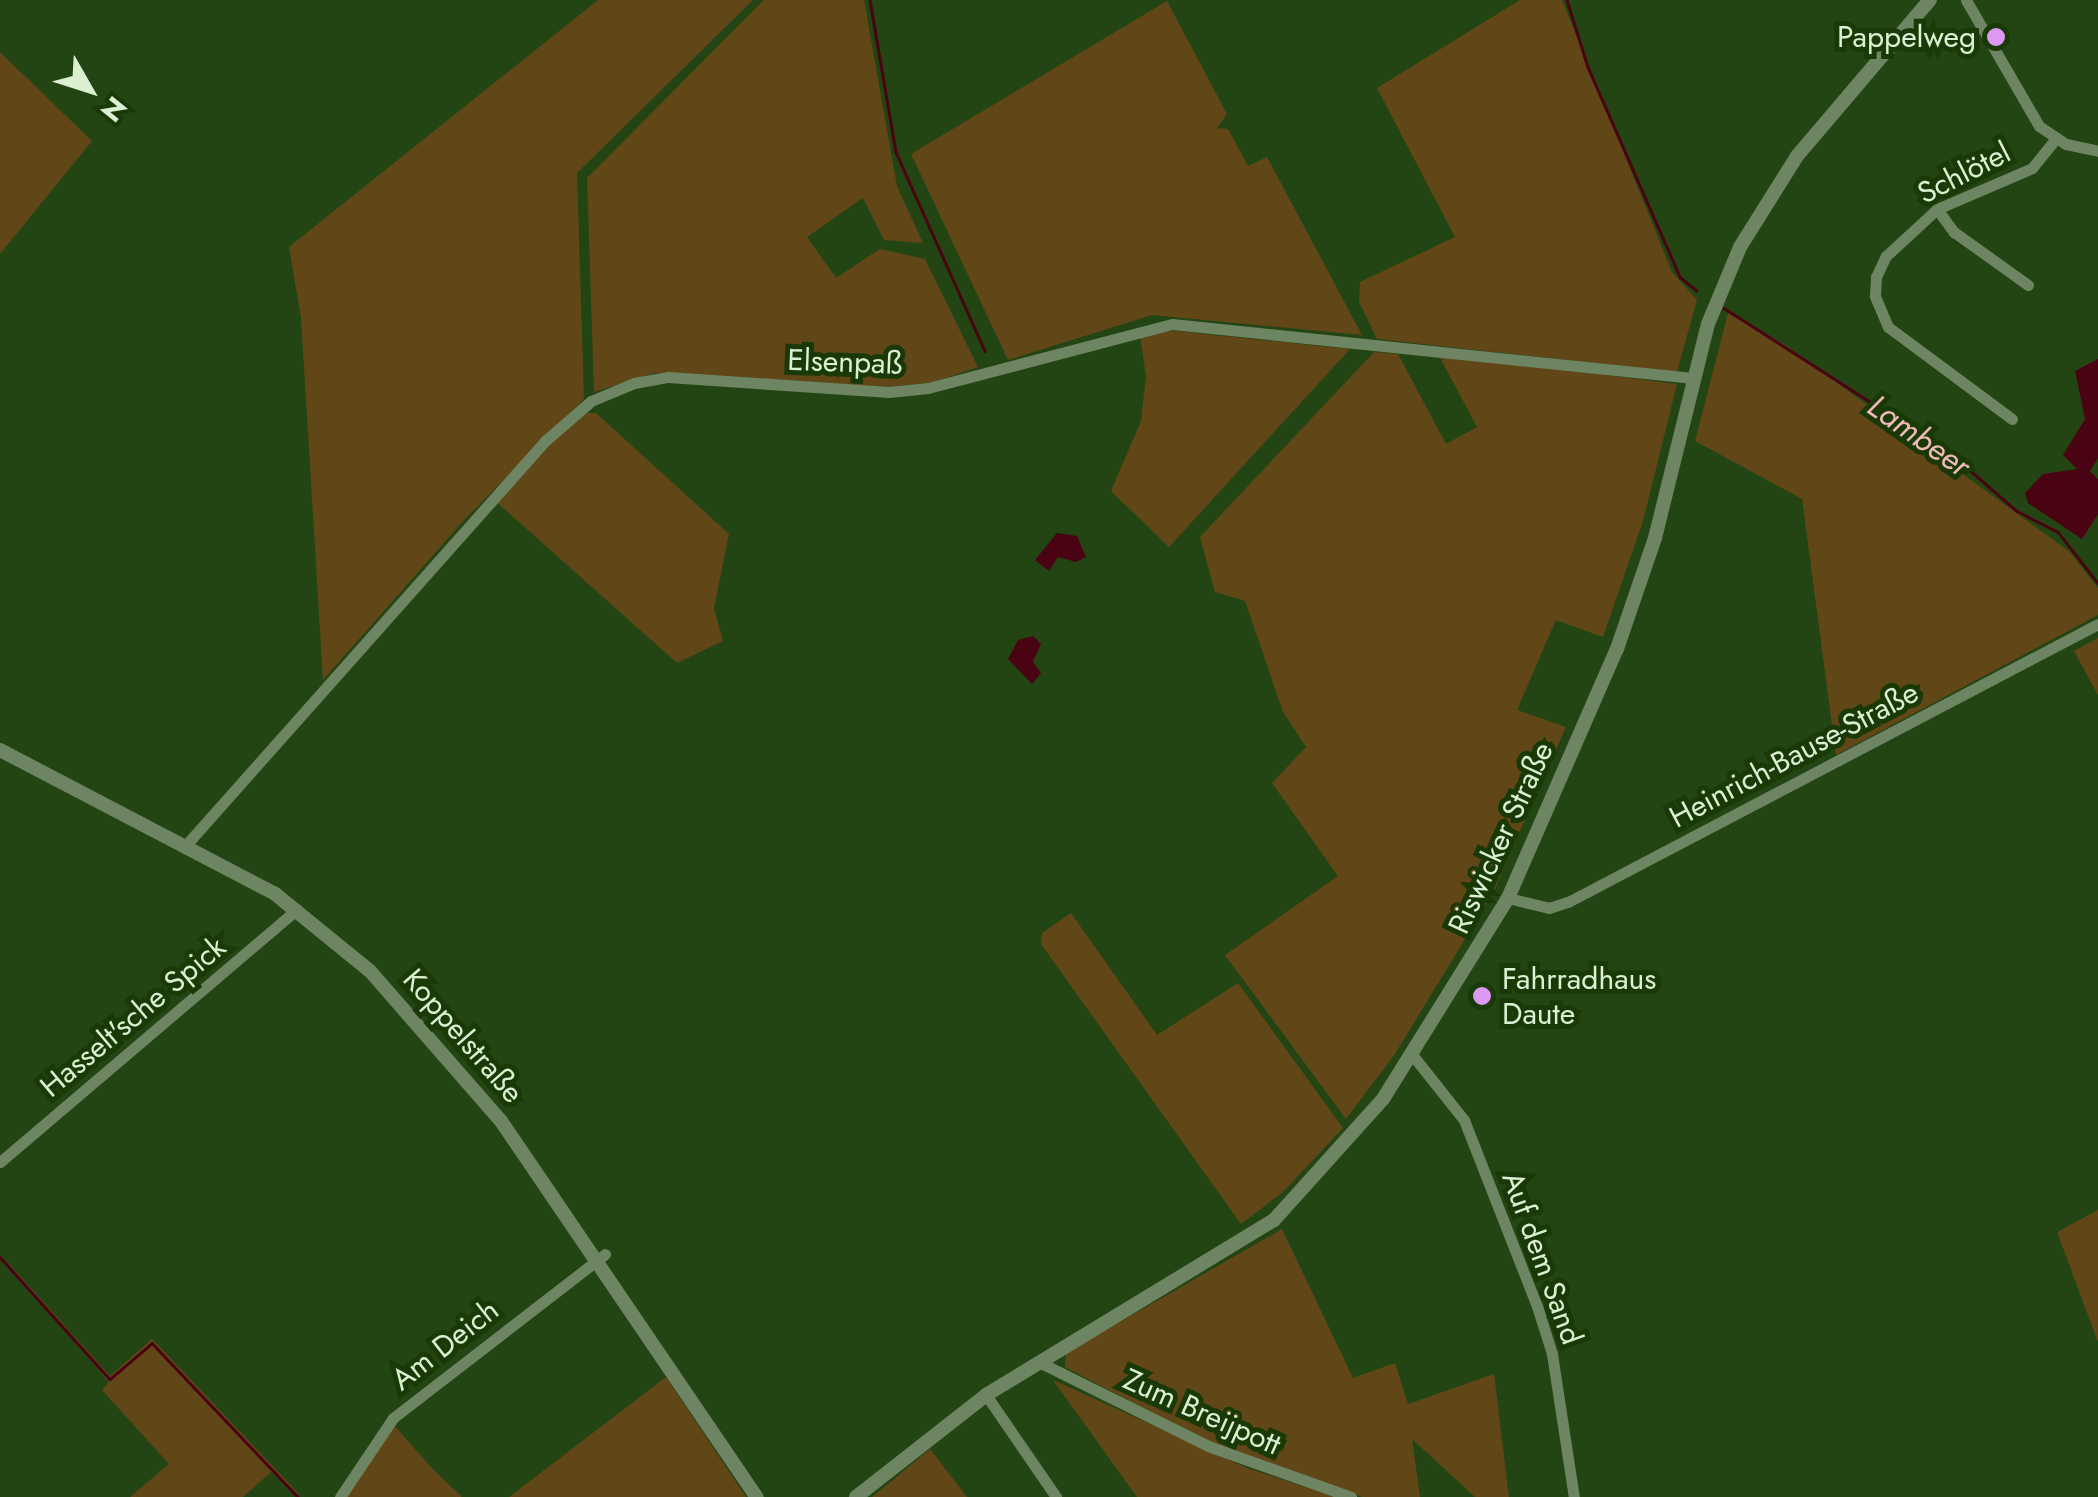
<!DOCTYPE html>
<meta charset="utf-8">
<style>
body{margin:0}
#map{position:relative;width:2098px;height:1497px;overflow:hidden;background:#234513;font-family:Jost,sans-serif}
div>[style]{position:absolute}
.green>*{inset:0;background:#614618}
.water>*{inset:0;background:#4a0312}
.stream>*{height:2.5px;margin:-1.25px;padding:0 1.25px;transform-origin:1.25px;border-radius:1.25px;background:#4a0312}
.minor>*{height:11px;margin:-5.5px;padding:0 5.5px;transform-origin:5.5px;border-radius:5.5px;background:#6d8563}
.tertiary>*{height:14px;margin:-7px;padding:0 7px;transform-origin:7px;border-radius:7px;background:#6d8563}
.dots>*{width:28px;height:28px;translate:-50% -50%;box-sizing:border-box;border:5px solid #193a06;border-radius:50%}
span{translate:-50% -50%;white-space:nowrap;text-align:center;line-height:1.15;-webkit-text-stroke:10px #193a06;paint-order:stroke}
.poi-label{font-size:30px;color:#dbefd3}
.right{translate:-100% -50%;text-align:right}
.left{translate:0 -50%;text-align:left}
.street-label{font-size:30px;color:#dbefd3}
.water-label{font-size:32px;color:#f0babb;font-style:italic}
.north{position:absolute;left:40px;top:40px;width:100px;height:100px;-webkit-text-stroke:8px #193a06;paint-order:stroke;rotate:129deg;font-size:28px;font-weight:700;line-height:40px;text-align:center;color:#dbefd3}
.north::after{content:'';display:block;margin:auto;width:35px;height:45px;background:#dbefd3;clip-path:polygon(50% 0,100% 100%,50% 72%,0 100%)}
</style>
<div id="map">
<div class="green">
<i style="clip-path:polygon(598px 0,753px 0,577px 173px,584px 399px,465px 519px,323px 680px,301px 318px,289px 247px)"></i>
<i style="clip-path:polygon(764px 0,864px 0,897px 186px,923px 243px,884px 240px,863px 198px,807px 237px,836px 278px,880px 249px,925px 259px,978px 367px,934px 382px,889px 387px,655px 373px,594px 392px,587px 178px)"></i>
<i style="clip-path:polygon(1520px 0,1562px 0,1672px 272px,1697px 300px,1677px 372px,1377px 339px,1359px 302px,1360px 282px,1455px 237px,1377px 88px)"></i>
<i style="clip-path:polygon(1167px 1px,1227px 114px,1217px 128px,1228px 129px,1248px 166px,1267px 157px,1362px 335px,1152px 315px,1008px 360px,911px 154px)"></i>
<i style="clip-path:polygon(0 52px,92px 141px,0 254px)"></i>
<i style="clip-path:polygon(1728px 313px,1785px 345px,2070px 552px,2098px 588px,2098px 615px,1836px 755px,1802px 499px,1695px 441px)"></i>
<i style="clip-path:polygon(1166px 330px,1350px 349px,1169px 547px,1111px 491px,1141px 421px,1146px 376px,1140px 336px)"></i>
<i style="clip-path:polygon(1374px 352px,1398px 354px,1446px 444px,1477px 427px,1438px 354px,1677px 384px,1643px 521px,1603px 637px,1556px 620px,1517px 710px,1566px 727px,1493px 893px,1395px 1054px,1346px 1119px,1225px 955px,1338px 876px,1272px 783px,1306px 747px,1283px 712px,1245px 601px,1215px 592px,1200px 537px)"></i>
<i style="clip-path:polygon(579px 413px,596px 413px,729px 534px,714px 608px,723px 641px,677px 663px,493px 499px)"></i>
<i style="clip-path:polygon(2098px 638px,2098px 695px,2074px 651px)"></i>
<i style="clip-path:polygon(1071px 913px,1157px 1035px,1238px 983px,1343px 1128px,1284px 1191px,1241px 1224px,1041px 944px,1042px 933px)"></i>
<i style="clip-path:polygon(2098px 1210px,2098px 1342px,2057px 1232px)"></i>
<i style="clip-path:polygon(1282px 1229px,1353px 1378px,1395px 1363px,1408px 1404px,1494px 1374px,1509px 1497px,1475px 1497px,1412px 1439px,1420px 1497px,1362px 1497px,1212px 1444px,1065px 1367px,1066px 1353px)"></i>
<i style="clip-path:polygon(0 1254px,110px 1376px,152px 1339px,302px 1497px,271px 1472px,243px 1497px,130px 1497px,169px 1464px,102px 1390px,109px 1382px)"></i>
<i style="clip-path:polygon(666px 1377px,746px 1497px,509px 1497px)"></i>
<i style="clip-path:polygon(1053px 1380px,1247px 1468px,1335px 1497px,1137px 1497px)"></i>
<i style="clip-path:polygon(392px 1423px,431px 1467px,462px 1497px,346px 1497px)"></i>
<i style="clip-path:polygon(930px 1449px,967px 1497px,872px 1497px,894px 1479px)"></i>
</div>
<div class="water">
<i style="clip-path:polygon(2098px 359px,2098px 458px,2090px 471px,2098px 479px,2098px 514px,2082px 539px,2028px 503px,2025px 493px,2043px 474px,2077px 469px,2063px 455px,2085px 419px,2075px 371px)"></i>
<i style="clip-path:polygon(1057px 533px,1077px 536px,1086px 557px,1076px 562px,1058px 557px,1049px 571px,1035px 560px)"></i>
<i style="clip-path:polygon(1033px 636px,1041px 644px,1033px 662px,1041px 673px,1032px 684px,1008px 659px,1018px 640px)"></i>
</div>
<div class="stream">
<i style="left:870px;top:0;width:154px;rotate:80.3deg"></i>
<i style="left:896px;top:152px;width:218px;rotate:65.9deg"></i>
<i style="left:1567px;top:0;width:70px;rotate:72.6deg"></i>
<i style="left:1588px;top:67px;width:229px;rotate:66.3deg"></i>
<i style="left:1680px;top:277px;width:21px;rotate:39deg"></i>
<i style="left:1724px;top:308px;width:269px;rotate:32.7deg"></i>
<i style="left:1950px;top:453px;width:89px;rotate:40.9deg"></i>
<i style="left:2017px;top:511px;width:46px;rotate:27.1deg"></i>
<i style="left:2058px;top:532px;width:65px;rotate:51.9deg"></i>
<i style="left:0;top:1257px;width:164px;rotate:48deg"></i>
<i style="left:110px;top:1379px;width:55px;rotate:-40.6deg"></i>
<i style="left:152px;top:1343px;width:212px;rotate:46.5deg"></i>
</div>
<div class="minor">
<i style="left:1966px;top:0;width:146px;rotate:59.9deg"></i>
<i style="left:2039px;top:126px;width:32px;rotate:34deg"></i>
<i style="left:2066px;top:144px;width:33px;rotate:12deg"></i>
<i style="left:1937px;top:209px;width:29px;rotate:54deg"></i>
<i style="left:1954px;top:232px;width:91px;rotate:35.6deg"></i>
<i style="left:2012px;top:419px;width:154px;rotate:-143.4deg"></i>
<i style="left:1888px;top:327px;width:34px;rotate:-113deg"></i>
<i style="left:1875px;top:296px;width:19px;rotate:-87deg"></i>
<i style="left:1876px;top:277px;width:23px;rotate:-65deg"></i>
<i style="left:1886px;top:256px;width:69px;rotate:-42.7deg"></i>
<i style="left:1937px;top:209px;width:103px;rotate:-23.3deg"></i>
<i style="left:2032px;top:168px;width:38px;rotate:-51deg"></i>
<i style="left:186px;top:845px;width:540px;rotate:-48.38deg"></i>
<i style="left:545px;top:441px;width:61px;rotate:-41deg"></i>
<i style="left:591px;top:401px;width:47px;rotate:-22.7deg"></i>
<i style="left:634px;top:383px;width:35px;rotate:-10deg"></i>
<i style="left:668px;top:377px;width:222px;rotate:3.9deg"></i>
<i style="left:889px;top:392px;width:39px;rotate:-6deg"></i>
<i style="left:928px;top:388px;width:252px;rotate:-14.7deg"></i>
<i style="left:1172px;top:324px;width:524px;rotate:5.92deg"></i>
<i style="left:1508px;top:898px;width:42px;rotate:13.7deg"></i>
<i style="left:1549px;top:908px;width:20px;rotate:-18deg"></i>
<i style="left:1568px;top:902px;width:598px;rotate:-27.68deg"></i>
<i style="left:1414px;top:1057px;width:80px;rotate:51.6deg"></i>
<i style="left:1464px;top:1120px;width:200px;rotate:68.6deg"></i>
<i style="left:1537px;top:1306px;width:50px;rotate:72.6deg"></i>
<i style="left:1552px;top:1354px;width:145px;rotate:81.3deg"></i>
<i style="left:0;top:1162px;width:390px;rotate:-40.4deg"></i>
<i style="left:1039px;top:1362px;width:189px;rotate:26.4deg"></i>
<i style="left:1208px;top:1446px;width:152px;rotate:19.6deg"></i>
<i style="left:986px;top:1395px;width:124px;rotate:55.5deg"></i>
<i style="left:340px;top:1497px;width:95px;rotate:-56.1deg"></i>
<i style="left:393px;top:1418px;width:268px;rotate:-37.7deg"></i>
</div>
<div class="tertiary">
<i style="left:0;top:750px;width:309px;rotate:27.6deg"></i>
<i style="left:274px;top:893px;width:124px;rotate:39.1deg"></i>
<i style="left:370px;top:971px;width:199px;rotate:48.9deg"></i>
<i style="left:501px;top:1121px;width:455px;rotate:55.8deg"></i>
<i style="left:856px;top:1497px;width:165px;rotate:-38.1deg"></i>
<i style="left:986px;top:1395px;width:337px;rotate:-31.3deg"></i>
<i style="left:1274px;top:1220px;width:163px;rotate:-48deg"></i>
<i style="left:1383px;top:1099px;width:237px;rotate:-58.1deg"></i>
<i style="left:1508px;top:898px;width:272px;rotate:-66.4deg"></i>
<i style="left:1617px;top:649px;width:117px;rotate:-71.1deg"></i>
<i style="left:1655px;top:538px;width:220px;rotate:-76.1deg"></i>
<i style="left:1708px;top:324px;width:83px;rotate:-67.4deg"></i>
<i style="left:1740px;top:247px;width:107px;rotate:-57.9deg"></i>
<i style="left:1797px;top:156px;width:205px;rotate:-49.6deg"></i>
</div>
<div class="dots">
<i style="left:1996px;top:37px;background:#dc99f4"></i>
<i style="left:1482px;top:996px;background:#dc99f4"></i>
</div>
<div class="poi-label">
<span class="right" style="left:1976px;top:37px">Pappelweg</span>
<span class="left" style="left:1502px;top:996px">Fahrradhaus<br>Daute</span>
</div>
<div class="street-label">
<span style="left:1964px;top:173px;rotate:-27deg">Schlötel</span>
<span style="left:845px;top:362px;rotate:2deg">Elsenpaß</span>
<span style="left:1794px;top:755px;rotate:-28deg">Heinrich-Bause-Straße</span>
<span style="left:1501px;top:838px;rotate:-65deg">Riswicker Straße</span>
<span style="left:133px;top:1017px;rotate:-40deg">Hasselt'sche Spick</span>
<span style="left:463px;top:1036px;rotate:49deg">Koppelstraße</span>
<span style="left:1542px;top:1258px;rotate:70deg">Auf dem Sand</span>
<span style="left:445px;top:1345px;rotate:-38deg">Am Deich</span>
<span style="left:1202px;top:1412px;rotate:24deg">Zum Breijpott</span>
</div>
<div class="water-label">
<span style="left:1919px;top:436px;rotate:35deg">Lambeer</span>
</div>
<div class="north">N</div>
</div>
